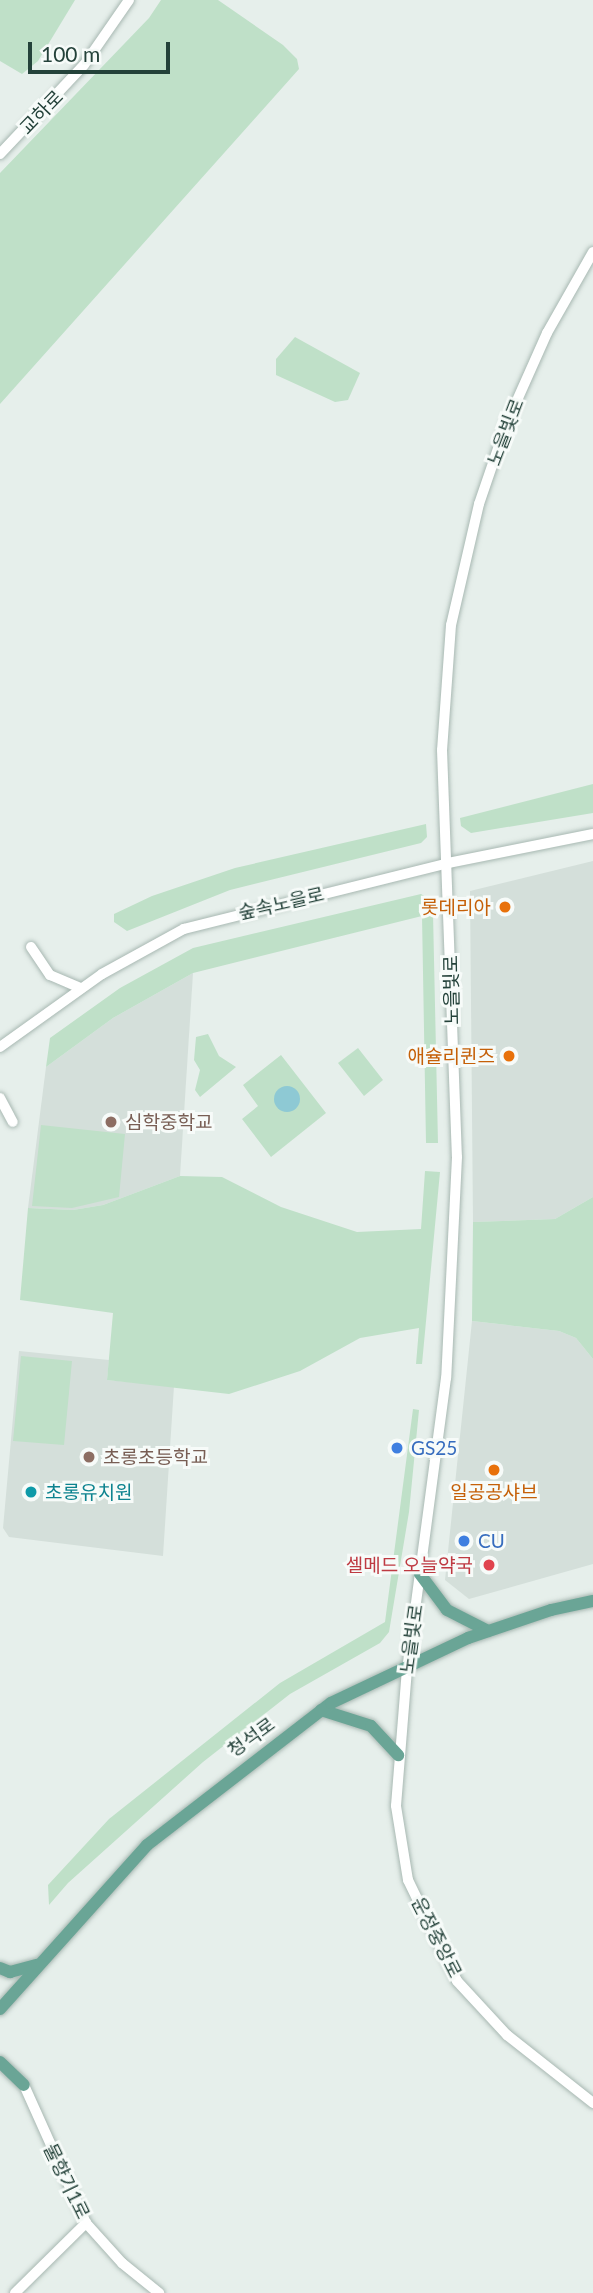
<!DOCTYPE html>
<meta charset="utf-8">
<style>
body{margin:0}
#map{position:relative;width:593px;height:2293px;overflow:hidden;background:#e6efeb;font-family:Lato,"Noto Sans KR",sans-serif}
div>[style]{position:absolute}
.built>*{inset:0;background:#d4dfda}
.green>*{inset:0;background:#bfe0c8}
.water>*{inset:0;background:#8ec9d4}
.round{border-radius:50%}
.roads{filter:drop-shadow(0 0 2px #a8b8b2) drop-shadow(0 0 2px #a8b8b2)}
.minor>*{height:10px;margin:-5px;padding:0 5px;transform-origin:5px;border-radius:5px;background:#fff}
.major>*{height:12px;margin:-6px;padding:0 6px;transform-origin:6px;border-radius:6px;background:#6aa596}
.dots>*{width:19px;height:19px;translate:-50% -50%;box-sizing:border-box;border:4px solid #f7fbf9;border-radius:50%}
span{translate:-50% -50%;white-space:nowrap;text-align:center;line-height:1.15;-webkit-text-stroke:6px #f7fbf9;paint-order:stroke}
.street-label{font-size:19px;color:#24423a}
.food-label{font-size:19px;color:#c56008}
.right{translate:-100% -50%;text-align:right}
.education-label{font-size:19px;color:#785e54}
.left{translate:0 -50%;text-align:left}
.shop-label{font-size:19px;color:#366cbe}
.culture-label{font-size:19px;color:#0d838f}
.health-label{font-size:19px;color:#be3a42}
.scale{position:absolute;left:28px;top:42px;width:142px;height:32px;box-sizing:border-box;border:4px solid #24423a;border-top:0;padding-left:9px;font-size:21px;line-height:24px;white-space:nowrap;color:#24423a;-webkit-text-stroke:5px #f7fbf9;paint-order:stroke}
</style>
<div id="map">
<div class="built">
<i style="clip-path:polygon(593px 861px,593px 1197px,555px 1219px,473px 1222px,470px 891px)"></i>
<i style="clip-path:polygon(193px 973px,180px 1176px,103px 1205px,73px 1210px,28px 1208px,46px 1067px,113px 1018px)"></i>
<i style="clip-path:polygon(472px 1321px,559px 1331px,576px 1338px,593px 1359px,593px 1564px,469px 1599px,445px 1580px)"></i>
<i style="clip-path:polygon(19px 1351px,109px 1360px,107px 1380px,174px 1386px,163px 1556px,9px 1537px,3px 1528px)"></i>
</div>
<div class="green">
<i style="clip-path:polygon(0 0,75px 0,38px 61px,22px 74px,0 61px)"></i>
<i style="clip-path:polygon(161px 0,218px 0,283px 45px,297px 59px,299px 69px,0 404px,0 173px,149px 18px)"></i>
<i style="clip-path:polygon(295px 337px,360px 373px,348px 400px,335px 402px,276px 375px,276px 359px)"></i>
<i style="clip-path:polygon(593px 784px,593px 813px,471px 833px,461px 826px,460px 818px)"></i>
<i style="clip-path:polygon(426px 824px,427px 837px,421px 843px,230px 890px,127px 931px,114px 922px,114px 914px,152px 896px,235px 868px)"></i>
<i style="clip-path:polygon(421px 894px,431px 900px,433px 913px,438px 1143px,426px 1143px,422px 916px,193px 973px,113px 1018px,46px 1067px,50px 1038px,120px 988px,193px 948px)"></i>
<i style="clip-path:polygon(208px 1034px,219px 1056px,236px 1067px,200px 1097px,195px 1090px,200px 1070px,194px 1060px,196px 1037px)"></i>
<i style="clip-path:polygon(358px 1048px,383px 1080px,364px 1096px,338px 1063px)"></i>
<i style="clip-path:polygon(281px 1055px,326px 1113px,271px 1157px,242px 1119px,258px 1106px,243px 1085px)"></i>
<i style="clip-path:polygon(41px 1125px,125px 1134px,119px 1197px,72px 1208px,32px 1206px)"></i>
<i style="clip-path:polygon(425px 1171px,440px 1172px,422px 1364px,416px 1364px,419px 1328px,360px 1338px,300px 1371px,229px 1394px,107px 1380px,113px 1313px,20px 1300px,28px 1208px,73px 1210px,103px 1205px,180px 1176px,222px 1177px,281px 1207px,357px 1232px,421px 1229px)"></i>
<i style="clip-path:polygon(593px 1197px,593px 1359px,576px 1338px,559px 1331px,472px 1321px,473px 1222px,555px 1219px)"></i>
<i style="clip-path:polygon(21px 1356px,72px 1361px,64px 1445px,13px 1441px)"></i>
<i style="clip-path:polygon(413px 1409px,419px 1410px,409px 1512px,389px 1632px,380px 1643px,290px 1694px,203px 1762px,68px 1883px,49px 1905px,48px 1885px,109px 1819px,280px 1683px,385px 1622px)"></i>
</div>
<div class="water">
<i class="round" style="left:274px;top:1086px;width:26px;height:26px"></i>
</div>
<div class="roads">
<div class="minor">
<i style="left:0;top:154px;width:122px;rotate:-46.7deg"></i>
<i style="left:84px;top:65px;width:79px;rotate:-55.3deg"></i>
<i style="left:593px;top:252px;width:93px;rotate:119.6deg"></i>
<i style="left:547px;top:333px;width:101px;rotate:114deg"></i>
<i style="left:506px;top:425px;width:83px;rotate:108.9deg"></i>
<i style="left:479px;top:504px;width:124px;rotate:103deg"></i>
<i style="left:451px;top:625px;width:125px;rotate:94.1deg"></i>
<i style="left:442px;top:750px;width:407px;rotate:87.9deg"></i>
<i style="left:457px;top:1157px;width:221px;rotate:92.8deg"></i>
<i style="left:446px;top:1378px;width:294px;rotate:97.6deg"></i>
<i style="left:407px;top:1669px;width:137px;rotate:94.6deg"></i>
<i style="left:396px;top:1806px;width:75px;rotate:80.8deg"></i>
<i style="left:408px;top:1880px;width:112px;rotate:64.1deg"></i>
<i style="left:457px;top:1981px;width:74px;rotate:47.2deg"></i>
<i style="left:507px;top:2035px;width:110px;rotate:38.3deg"></i>
<i style="left:31px;top:947px;width:34px;rotate:56deg"></i>
<i style="left:50px;top:975px;width:34px;rotate:23deg"></i>
<i style="left:0;top:1047px;width:125px;rotate:-35.6deg"></i>
<i style="left:102px;top:974px;width:94px;rotate:-28.8deg"></i>
<i style="left:184px;top:929px;width:272px;rotate:-14deg"></i>
<i style="left:448px;top:863px;width:148px;rotate:-11.3deg"></i>
<i style="left:0;top:1098px;width:27px;rotate:62deg"></i>
<i style="left:24px;top:2085px;width:151px;rotate:65.8deg"></i>
<i style="left:86px;top:2223px;width:54px;rotate:48deg"></i>
<i style="left:122px;top:2263px;width:48px;rotate:39deg"></i>
<i style="left:15px;top:2293px;width:100px;rotate:-44.6deg"></i>
</div>
<div class="major">
<i style="left:420px;top:1574px;width:45px;rotate:53.1deg"></i>
<i style="left:447px;top:1610px;width:46px;rotate:27.1deg"></i>
<i style="left:321px;top:1710px;width:52px;rotate:17.7deg"></i>
<i style="left:371px;top:1726px;width:40px;rotate:47deg"></i>
<i style="left:0;top:1968px;width:11px;rotate:22deg"></i>
<i style="left:10px;top:1972px;width:28px;rotate:-15deg"></i>
<i style="left:0;top:2009px;width:220px;rotate:-48.1deg"></i>
<i style="left:147px;top:1845px;width:232px;rotate:-37.7deg"></i>
<i style="left:331px;top:1703px;width:152px;rotate:-25.4deg"></i>
<i style="left:468px;top:1638px;width:88px;rotate:-18.6deg"></i>
<i style="left:551px;top:1610px;width:43px;rotate:-12.1deg"></i>
<i style="left:0;top:2062px;width:33px;rotate:44deg"></i>
</div>
</div>
<div class="dots">
<i style="left:505px;top:907px;background:#e8710a"></i>
<i style="left:509px;top:1056px;background:#e8710a"></i>
<i style="left:111px;top:1122px;background:#8d6e63"></i>
<i style="left:397px;top:1448px;background:#3f7fe0"></i>
<i style="left:89px;top:1457px;background:#8d6e63"></i>
<i style="left:494px;top:1470px;background:#e8710a"></i>
<i style="left:31px;top:1492px;background:#0f9aa8"></i>
<i style="left:464px;top:1541px;background:#3f7fe0"></i>
<i style="left:489px;top:1565px;background:#e0444e"></i>
</div>
<div class="street-label">
<span style="left:41px;top:112px;rotate:-46deg">교하로</span>
<span style="left:505px;top:432px;rotate:-69deg">노을빛로</span>
<span style="left:281px;top:903px;rotate:-13deg">숲속노을로</span>
<span style="left:451px;top:990px;rotate:-91deg">노을빛로</span>
<span style="left:411px;top:1639px;rotate:-82deg">노을빛로</span>
<span style="left:251px;top:1737px;rotate:-36deg">청석로</span>
<span style="left:437px;top:1937px;rotate:63deg">운정중앙로</span>
<span style="left:67px;top:2181px;rotate:64deg">물향기1로</span>
</div>
<div class="food-label">
<span class="right" style="left:491px;top:907px">롯데리아</span>
<span class="right" style="left:495px;top:1056px">애슐리퀸즈</span>
<span style="left:494px;top:1492px">일공공샤브</span>
</div>
<div class="education-label">
<span class="left" style="left:125px;top:1122px">심학중학교</span>
<span class="left" style="left:103px;top:1457px">초롱초등학교</span>
</div>
<div class="shop-label">
<span class="left" style="left:411px;top:1448px">GS25</span>
<span class="left" style="left:478px;top:1541px">CU</span>
</div>
<div class="culture-label">
<span class="left" style="left:45px;top:1492px">초롱유치원</span>
</div>
<div class="health-label">
<span class="right" style="left:473px;top:1565px">셀메드 오늘약국</span>
</div>
<div class="scale">100 m</div>
</div>
